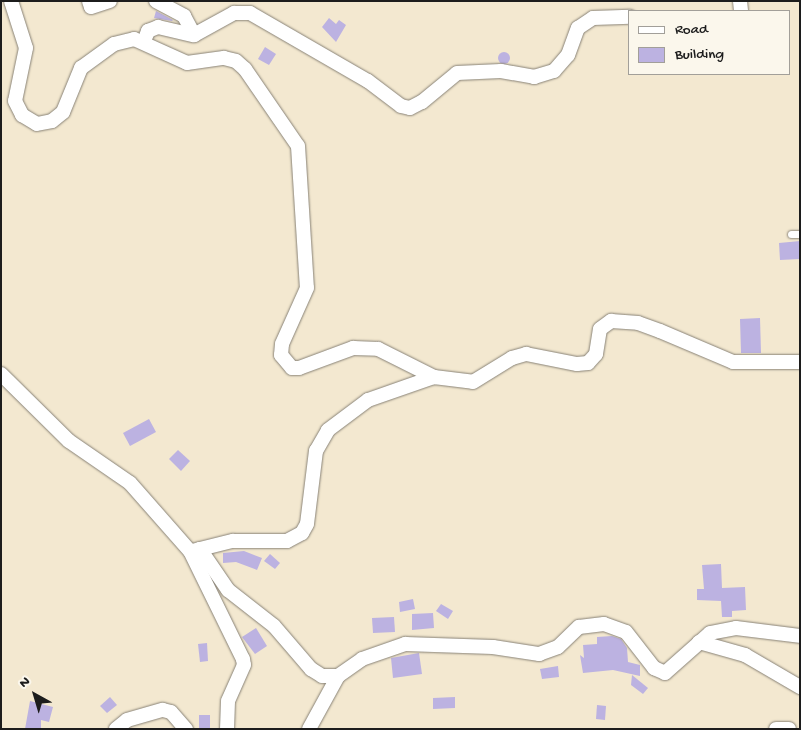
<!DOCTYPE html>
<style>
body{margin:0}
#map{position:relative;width:801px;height:730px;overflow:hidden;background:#f3e8d0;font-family:"Gochi Hand",sans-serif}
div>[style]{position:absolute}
.building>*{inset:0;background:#bcb2e1}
.round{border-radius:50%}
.roads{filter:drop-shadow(0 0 1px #888276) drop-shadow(0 0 1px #888276)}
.service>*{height:7px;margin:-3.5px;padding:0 3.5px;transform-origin:3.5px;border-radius:3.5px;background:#fff}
.minor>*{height:14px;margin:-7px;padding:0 7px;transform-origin:7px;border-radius:7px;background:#fff}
span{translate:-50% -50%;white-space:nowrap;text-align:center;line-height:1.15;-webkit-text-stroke:4.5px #fbf7ec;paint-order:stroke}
.frame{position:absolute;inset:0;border:2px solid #1c1c1c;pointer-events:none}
.legend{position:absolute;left:628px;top:10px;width:162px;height:65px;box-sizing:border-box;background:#fbf7ec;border:1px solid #a29f99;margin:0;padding:6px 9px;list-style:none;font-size:15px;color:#1c1c1c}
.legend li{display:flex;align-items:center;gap:10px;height:25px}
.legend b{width:25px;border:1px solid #a29f99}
.north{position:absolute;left:10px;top:670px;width:50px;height:50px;-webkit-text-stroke:4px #fbf7ec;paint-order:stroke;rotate:321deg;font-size:14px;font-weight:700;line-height:20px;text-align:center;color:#1c1c1c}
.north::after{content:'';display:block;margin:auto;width:18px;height:22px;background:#1c1c1c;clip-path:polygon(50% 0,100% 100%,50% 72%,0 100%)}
</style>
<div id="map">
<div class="building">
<i style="clip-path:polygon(156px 11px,173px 20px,172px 21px,154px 18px)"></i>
<i style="clip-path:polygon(329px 18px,336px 24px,339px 20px,346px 25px,336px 42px,322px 27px)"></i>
<i style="clip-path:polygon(265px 47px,276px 54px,269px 65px,258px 59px)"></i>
<i class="round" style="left:498px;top:52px;width:12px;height:12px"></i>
<i style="clip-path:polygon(800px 241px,800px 259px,780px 260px,779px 243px)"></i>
<i style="clip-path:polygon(760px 318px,761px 353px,741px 353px,740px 319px)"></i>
<i style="clip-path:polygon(149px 419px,156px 432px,130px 446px,123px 433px)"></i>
<i style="clip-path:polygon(178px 450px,190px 461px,181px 471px,169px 459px)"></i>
<i style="clip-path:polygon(244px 551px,262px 558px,257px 570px,236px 562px,223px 563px,223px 553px)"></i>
<i style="clip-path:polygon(270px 554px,280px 563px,275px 569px,264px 561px)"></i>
<i style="clip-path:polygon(721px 564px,722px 588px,745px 587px,746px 610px,732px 611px,732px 617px,722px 617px,721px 601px,697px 600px,697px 589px,704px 589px,702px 565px)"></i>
<i style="clip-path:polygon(413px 599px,415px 609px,400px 612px,399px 602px)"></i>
<i style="clip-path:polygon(441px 604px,453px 611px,448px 619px,436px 611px)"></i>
<i style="clip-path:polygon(433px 613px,434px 628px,412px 630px,412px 614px)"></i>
<i style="clip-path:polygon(394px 617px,395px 632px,373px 633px,372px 618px)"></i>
<i style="clip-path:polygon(256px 628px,267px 646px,255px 654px,242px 637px)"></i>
<i style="clip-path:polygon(612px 636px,621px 639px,627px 648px,628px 662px,640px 665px,640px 676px,613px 670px,583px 673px,580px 655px,584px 658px,583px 645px,597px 644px,597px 637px)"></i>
<i style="clip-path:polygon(207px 643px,208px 661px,200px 662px,198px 644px)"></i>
<i style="clip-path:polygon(419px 653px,422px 674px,393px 678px,391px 658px)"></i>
<i style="clip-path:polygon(558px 666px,559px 677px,542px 679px,540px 669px)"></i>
<i style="clip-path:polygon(632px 675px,648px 688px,643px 694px,631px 685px)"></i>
<i style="clip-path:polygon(110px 697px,117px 705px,107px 713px,100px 706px)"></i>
<i style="clip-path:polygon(455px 697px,455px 708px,433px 709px,433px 698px)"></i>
<i style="clip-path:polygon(30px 701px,53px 707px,49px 722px,41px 720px,41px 729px,25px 729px)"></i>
<i style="clip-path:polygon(597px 705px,606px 706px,605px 720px,596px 719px)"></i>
<i style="clip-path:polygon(199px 715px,210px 715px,210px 729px,199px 729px)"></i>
</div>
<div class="roads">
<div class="service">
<i style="left:791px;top:234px;width:9px"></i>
</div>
<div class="minor">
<i style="left:11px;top:1px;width:49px;rotate:72.3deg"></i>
<i style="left:26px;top:48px;width:54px;rotate:101.7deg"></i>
<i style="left:15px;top:101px;width:16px;rotate:63deg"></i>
<i style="left:22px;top:115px;width:17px;rotate:31deg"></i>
<i style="left:37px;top:124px;width:15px;rotate:-11deg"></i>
<i style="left:52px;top:121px;width:14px;rotate:-39deg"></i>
<i style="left:63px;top:112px;width:48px;rotate:-67.8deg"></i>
<i style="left:81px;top:68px;width:41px;rotate:-36deg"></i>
<i style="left:114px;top:44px;width:21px;rotate:-14deg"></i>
<i style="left:134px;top:39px;width:58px;rotate:24.4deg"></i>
<i style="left:187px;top:63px;width:37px;rotate:-8deg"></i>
<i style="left:224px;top:58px;width:12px;rotate:14deg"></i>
<i style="left:236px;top:61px;width:12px;rotate:42deg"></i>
<i style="left:245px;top:69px;width:93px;rotate:55.5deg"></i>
<i style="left:298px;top:146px;width:142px;rotate:86.4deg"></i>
<i style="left:307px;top:288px;width:61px;rotate:114.1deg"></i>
<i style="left:282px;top:344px;width:11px;rotate:95deg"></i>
<i style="left:281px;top:355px;width:17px;rotate:50deg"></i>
<i style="left:292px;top:368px;width:7px"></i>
<i style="left:299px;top:368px;width:58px;rotate:-20.3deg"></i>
<i style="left:353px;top:348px;width:25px;rotate:2deg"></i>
<i style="left:378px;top:349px;width:63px;rotate:26.6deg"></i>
<i style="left:89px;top:1px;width:6px;rotate:72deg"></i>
<i style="left:91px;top:7px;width:20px;rotate:-18deg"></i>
<i style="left:156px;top:1px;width:32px;rotate:28deg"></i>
<i style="left:184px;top:16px;width:21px;rotate:62deg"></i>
<i style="left:740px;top:1px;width:10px;rotate:84deg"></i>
<i style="left:144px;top:41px;width:11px;rotate:-68deg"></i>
<i style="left:148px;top:31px;width:11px;rotate:-22deg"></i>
<i style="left:158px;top:27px;width:37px;rotate:13deg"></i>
<i style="left:194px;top:35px;width:46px;rotate:-28.8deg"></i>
<i style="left:234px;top:13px;width:16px"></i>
<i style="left:250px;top:13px;width:136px;rotate:30deg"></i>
<i style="left:368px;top:81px;width:41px;rotate:37.1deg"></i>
<i style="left:401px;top:106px;width:9px;rotate:13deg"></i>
<i style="left:410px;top:108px;width:13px;rotate:-27deg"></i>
<i style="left:422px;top:102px;width:45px;rotate:-39.6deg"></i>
<i style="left:457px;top:73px;width:44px;rotate:-2.6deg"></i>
<i style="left:501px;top:71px;width:34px;rotate:10deg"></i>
<i style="left:534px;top:77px;width:21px;rotate:-17deg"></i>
<i style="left:554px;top:71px;width:21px;rotate:-49deg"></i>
<i style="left:568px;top:55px;width:29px;rotate:-70deg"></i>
<i style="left:578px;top:28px;width:18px;rotate:-34deg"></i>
<i style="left:593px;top:18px;width:37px;rotate:-2deg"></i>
<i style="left:1px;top:374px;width:95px;rotate:44.6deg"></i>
<i style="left:69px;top:441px;width:74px;rotate:34.5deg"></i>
<i style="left:130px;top:483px;width:91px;rotate:48.6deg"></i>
<i style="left:190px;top:551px;width:120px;rotate:63.9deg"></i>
<i style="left:243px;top:659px;width:6px;rotate:81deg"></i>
<i style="left:244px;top:665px;width:39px;rotate:114deg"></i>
<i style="left:228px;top:701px;width:28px;rotate:92deg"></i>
<i style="left:200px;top:549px;width:34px;rotate:-14deg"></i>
<i style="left:233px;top:541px;width:54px"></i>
<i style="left:287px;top:541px;width:17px;rotate:-28deg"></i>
<i style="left:302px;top:533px;width:10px;rotate:-61deg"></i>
<i style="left:307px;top:524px;width:74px;rotate:-83deg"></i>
<i style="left:316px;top:451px;width:24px;rotate:-60deg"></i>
<i style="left:328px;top:430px;width:50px;rotate:-36.9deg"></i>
<i style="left:368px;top:400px;width:70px;rotate:-19.2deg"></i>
<i style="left:434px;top:377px;width:39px;rotate:7deg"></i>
<i style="left:473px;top:382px;width:46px;rotate:-31.6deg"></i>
<i style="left:512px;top:358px;width:15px;rotate:-16deg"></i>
<i style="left:526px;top:354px;width:52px;rotate:11.1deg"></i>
<i style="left:577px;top:364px;width:11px;rotate:-5deg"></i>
<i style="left:588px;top:363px;width:12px;rotate:-48deg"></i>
<i style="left:596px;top:354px;width:25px;rotate:-81deg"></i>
<i style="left:600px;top:329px;width:14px;rotate:-36deg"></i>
<i style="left:611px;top:321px;width:27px;rotate:4deg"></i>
<i style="left:638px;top:323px;width:23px;rotate:20deg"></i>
<i style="left:660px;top:331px;width:79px;rotate:23deg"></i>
<i style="left:733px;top:362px;width:67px"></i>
<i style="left:193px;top:551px;width:7px;rotate:-16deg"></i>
<i style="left:200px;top:549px;width:50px;rotate:55.7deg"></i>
<i style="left:228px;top:590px;width:58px;rotate:38deg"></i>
<i style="left:274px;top:626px;width:57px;rotate:49.3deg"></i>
<i style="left:311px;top:669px;width:13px;rotate:32deg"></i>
<i style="left:322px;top:676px;width:16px"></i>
<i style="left:699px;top:642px;width:48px;rotate:15.8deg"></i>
<i style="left:745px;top:655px;width:64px;rotate:30.2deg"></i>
<i style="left:116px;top:729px;width:14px;rotate:-39deg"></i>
<i style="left:127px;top:720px;width:37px;rotate:-16deg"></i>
<i style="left:163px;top:710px;width:8px;rotate:14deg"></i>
<i style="left:171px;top:712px;width:23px;rotate:49deg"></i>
<i style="left:309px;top:729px;width:60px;rotate:-61.3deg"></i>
<i style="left:338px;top:676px;width:29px;rotate:-35deg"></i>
<i style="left:362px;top:659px;width:46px;rotate:-19.2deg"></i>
<i style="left:405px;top:644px;width:88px;rotate:2deg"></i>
<i style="left:493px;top:647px;width:47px;rotate:8.7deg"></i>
<i style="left:539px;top:654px;width:20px;rotate:-20deg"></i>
<i style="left:558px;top:647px;width:29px;rotate:-44deg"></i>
<i style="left:579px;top:627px;width:25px;rotate:-7deg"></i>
<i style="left:604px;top:624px;width:23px;rotate:20deg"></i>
<i style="left:626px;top:632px;width:46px;rotate:52.1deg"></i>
<i style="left:654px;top:668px;width:12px;rotate:24deg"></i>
<i style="left:665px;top:673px;width:60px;rotate:-41.6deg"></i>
<i style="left:710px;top:633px;width:26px;rotate:-11deg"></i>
<i style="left:736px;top:628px;width:64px;rotate:7.1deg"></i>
<i style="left:776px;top:729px;width:13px"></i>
</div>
</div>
<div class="frame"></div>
<ul class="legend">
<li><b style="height:6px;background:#fff"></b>Road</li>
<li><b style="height:14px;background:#bcb2e1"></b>Building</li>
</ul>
<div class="north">N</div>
</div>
